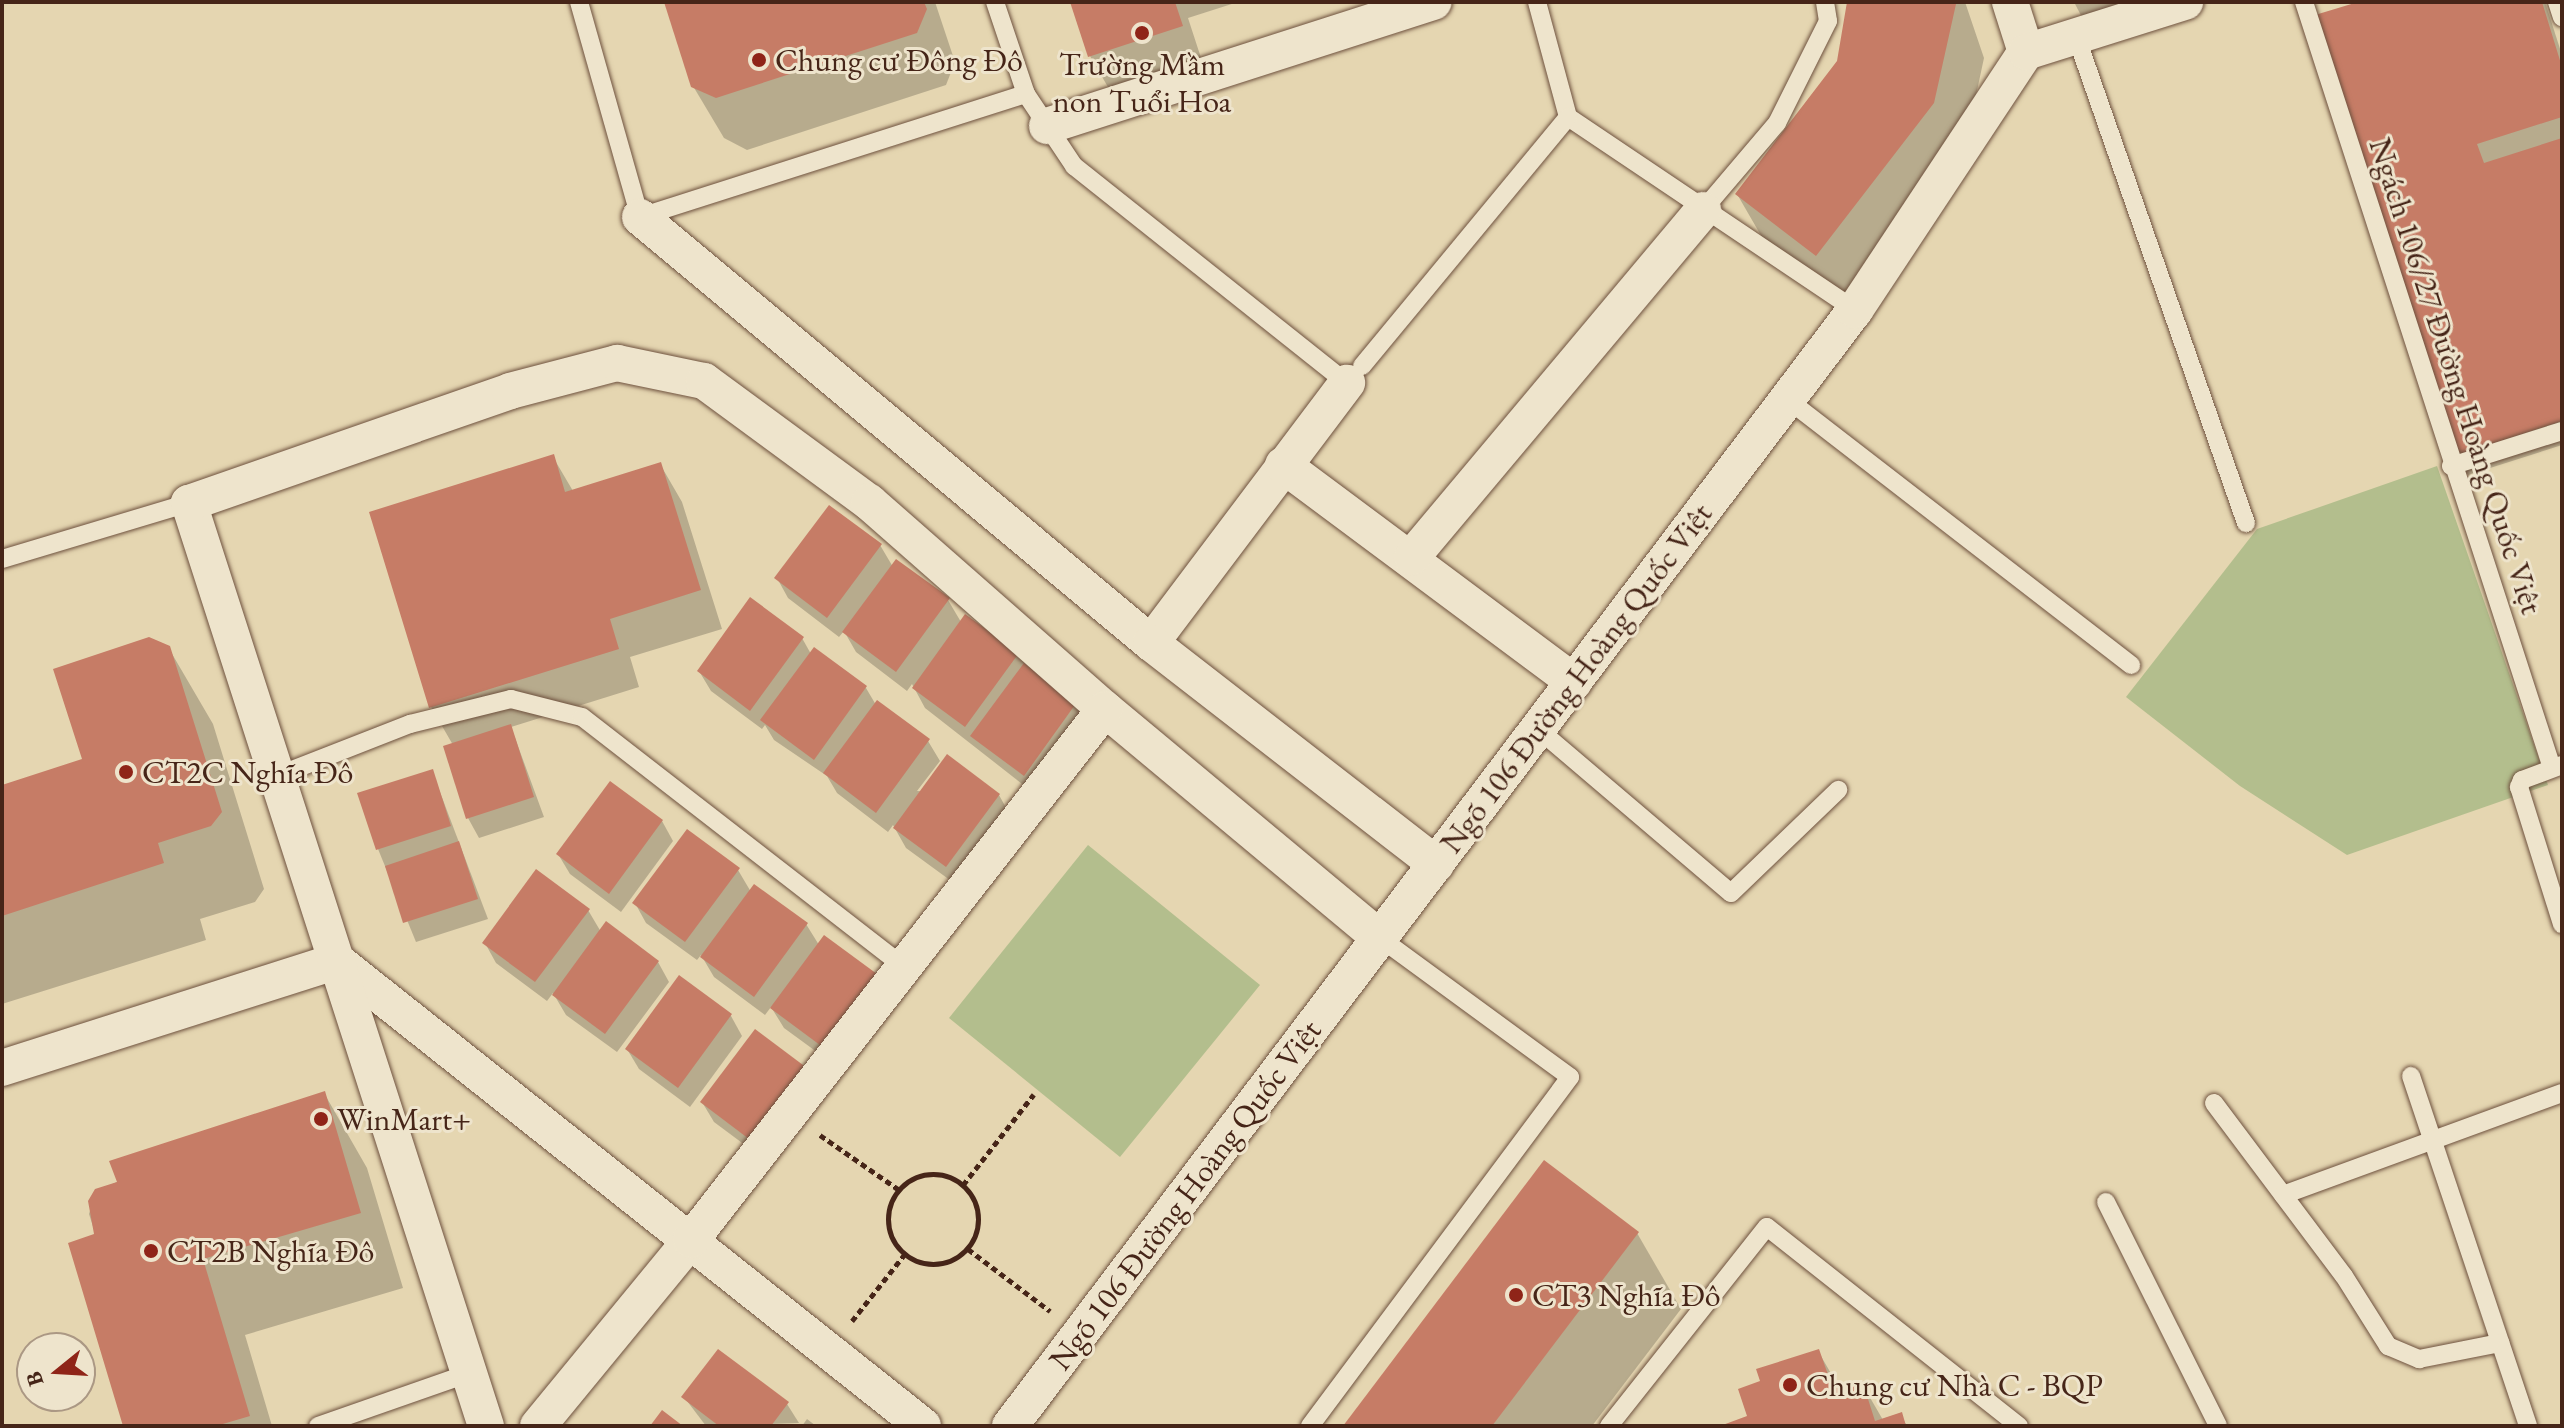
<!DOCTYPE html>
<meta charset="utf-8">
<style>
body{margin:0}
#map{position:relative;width:2564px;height:1428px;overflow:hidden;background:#e5d6b1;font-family:"EB Garamond",serif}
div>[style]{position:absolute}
.green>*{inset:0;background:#b3be8d}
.shadow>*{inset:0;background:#0003}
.building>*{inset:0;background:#c67c66}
.path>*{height:5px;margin-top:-2.5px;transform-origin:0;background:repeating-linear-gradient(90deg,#462518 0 6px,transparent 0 10px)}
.path>.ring{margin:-2.5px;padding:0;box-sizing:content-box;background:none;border:5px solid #462518;border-radius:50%}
.roads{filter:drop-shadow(0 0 2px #6e513e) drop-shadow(0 0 2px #6e513e)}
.service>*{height:18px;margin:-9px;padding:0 9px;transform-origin:9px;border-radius:9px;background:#eee4cc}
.minor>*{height:36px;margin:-18px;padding:0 18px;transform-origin:18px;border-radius:18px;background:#eee4cc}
.dots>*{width:22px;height:22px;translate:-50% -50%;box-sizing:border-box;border:4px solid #eee4cc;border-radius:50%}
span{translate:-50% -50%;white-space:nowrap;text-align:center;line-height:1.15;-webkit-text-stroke:6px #eee4cc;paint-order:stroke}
.poi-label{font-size:32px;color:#462518}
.left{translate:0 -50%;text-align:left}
.street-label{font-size:32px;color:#462518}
.frame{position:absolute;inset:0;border:4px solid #462518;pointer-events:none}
.north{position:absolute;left:16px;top:1332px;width:80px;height:80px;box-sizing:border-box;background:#eee4cc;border:2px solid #ab9884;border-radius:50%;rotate:252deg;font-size:22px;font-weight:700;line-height:32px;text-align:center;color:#462518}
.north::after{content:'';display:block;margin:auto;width:28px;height:36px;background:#8f2418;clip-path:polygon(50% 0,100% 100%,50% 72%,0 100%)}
</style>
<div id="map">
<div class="green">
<i style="clip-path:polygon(2437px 466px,2548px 785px,2347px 855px,2240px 786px,2126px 697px,2257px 529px)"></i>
<i style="clip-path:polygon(1088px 845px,1260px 985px,1120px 1157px,949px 1018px)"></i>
</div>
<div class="shadow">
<i style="clip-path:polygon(666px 2px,935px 2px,955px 62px,946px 85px,747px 150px,724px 138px,693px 86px)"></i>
<i style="clip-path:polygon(1072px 2px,1238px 2px,1188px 18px,1203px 64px,1112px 94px,1090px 56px)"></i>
<i style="clip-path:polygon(1849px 2px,1965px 2px,1984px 58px,1963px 156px,1846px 307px,1767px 246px,1737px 194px,1839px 61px)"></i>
<i style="clip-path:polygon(2074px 2px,2154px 2px,2086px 25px)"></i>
<i style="clip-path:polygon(2363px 2px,2545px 2px,2562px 55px,2562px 445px,2468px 475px,2457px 455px)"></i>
<i style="clip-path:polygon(553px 457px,573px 491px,660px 464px,682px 502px,722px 629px,630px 657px,639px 687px,511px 727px,544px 817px,479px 838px,468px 818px,453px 745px,431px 707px)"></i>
<i style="clip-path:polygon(880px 545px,893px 567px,948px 600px,961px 622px,1017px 655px,1076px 703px,1087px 723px,1035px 794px,925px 708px,912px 684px,907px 691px,856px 652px,844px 631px,839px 637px,788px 598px,777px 578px)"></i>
<i style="clip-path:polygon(802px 638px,811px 654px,866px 688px,876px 705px,928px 741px,940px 761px,917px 791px,999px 795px,1010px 815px,958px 886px,906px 848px,893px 825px,888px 832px,837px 793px,827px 776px,774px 740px,765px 725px,762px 729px,711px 691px,699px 671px)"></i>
<i style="clip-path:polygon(168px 647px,213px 724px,264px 889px,255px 902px,200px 919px,206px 940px,2px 1004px,2px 787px,84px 761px)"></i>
<i style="clip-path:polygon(432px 771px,488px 919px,416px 942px,378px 849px)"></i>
<i style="clip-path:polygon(662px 821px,673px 841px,621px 912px,570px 874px,558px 854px)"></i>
<i style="clip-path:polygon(738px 870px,751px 892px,806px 924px,819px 945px,836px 1066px,784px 1028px,771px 1007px,765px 1015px,714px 977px,701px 955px,697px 960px,646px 923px,635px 903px)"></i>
<i style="clip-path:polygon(588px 910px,601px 932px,658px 962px,669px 982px,617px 1052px,566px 1015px,553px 993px,547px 1001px,496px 963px,485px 943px)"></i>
<i style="clip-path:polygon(679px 978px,731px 1016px,742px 1036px,690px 1107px,639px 1069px,627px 1049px)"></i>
<i style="clip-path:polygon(755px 1031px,765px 1160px,714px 1122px,702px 1102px)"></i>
<i style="clip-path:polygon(324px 1093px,367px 1168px,403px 1288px,245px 1335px,272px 1426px,125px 1426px,96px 1236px,89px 1214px,96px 1191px)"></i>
<i style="clip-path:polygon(1637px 1233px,1681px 1309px,1592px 1426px,1346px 1426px)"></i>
<i style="clip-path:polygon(1818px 1351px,1840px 1389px,1861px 1382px,1883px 1420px,1901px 1415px,1907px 1426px,1724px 1426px,1750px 1418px,1762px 1383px)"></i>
<i style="clip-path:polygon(684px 1397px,787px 1404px,799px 1423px,706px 1426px)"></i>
<i style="clip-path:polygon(807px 1419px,816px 1426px,802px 1426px)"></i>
</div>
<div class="building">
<i style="clip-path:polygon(664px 2px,924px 2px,927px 9px,917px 33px,716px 98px,691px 87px)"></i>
<i style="clip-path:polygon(1070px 2px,1175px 2px,1183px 26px,1088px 57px)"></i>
<i style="clip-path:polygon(1847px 2px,1956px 4px,1934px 103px,1816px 256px,1735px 194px,1837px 61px)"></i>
<i style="clip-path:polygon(2358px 2px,2542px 2px,2562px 67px,2562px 117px,2477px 144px,2484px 163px,2562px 138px,2562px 421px,2455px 456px,2315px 15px)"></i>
<i style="clip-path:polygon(554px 454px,565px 492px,661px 462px,701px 590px,610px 619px,619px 649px,429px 708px,369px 512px)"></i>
<i style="clip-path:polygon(829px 505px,882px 544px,827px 618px,774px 578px)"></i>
<i style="clip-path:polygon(896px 559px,950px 598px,896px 672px,842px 632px)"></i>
<i style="clip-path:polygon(750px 597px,804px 637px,750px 711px,697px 671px)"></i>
<i style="clip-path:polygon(965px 614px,1019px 653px,965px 727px,912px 688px)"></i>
<i style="clip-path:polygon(149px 637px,170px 646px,222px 812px,211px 826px,158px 843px,164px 863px,2px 916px,2px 785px,82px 759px,53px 669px)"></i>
<i style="clip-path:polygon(814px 647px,867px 686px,814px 760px,760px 720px)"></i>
<i style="clip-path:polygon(1024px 663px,1077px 702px,1024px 776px,970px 736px)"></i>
<i style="clip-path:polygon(877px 700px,930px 739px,876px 813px,823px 773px)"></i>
<i style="clip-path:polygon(511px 724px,534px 797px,466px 819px,443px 746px)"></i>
<i style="clip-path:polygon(947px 754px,1000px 794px,946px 867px,893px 828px)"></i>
<i style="clip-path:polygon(433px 769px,451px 826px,376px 850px,357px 793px)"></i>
<i style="clip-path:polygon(610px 781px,663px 820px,609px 894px,556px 854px)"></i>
<i style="clip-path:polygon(687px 829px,740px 868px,685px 942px,632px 903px)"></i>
<i style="clip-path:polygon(459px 841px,478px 899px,403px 923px,385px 866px)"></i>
<i style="clip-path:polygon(536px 869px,590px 909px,535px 982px,482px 943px)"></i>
<i style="clip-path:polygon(754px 884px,808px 923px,754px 997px,700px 957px)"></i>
<i style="clip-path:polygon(606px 921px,659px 961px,605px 1034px,552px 995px)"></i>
<i style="clip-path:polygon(824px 935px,877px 974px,824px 1048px,770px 1008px)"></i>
<i style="clip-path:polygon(679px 975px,732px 1014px,678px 1088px,625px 1049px)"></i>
<i style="clip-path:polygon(755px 1029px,807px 1068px,753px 1142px,700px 1102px)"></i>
<i style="clip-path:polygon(325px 1091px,361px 1213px,203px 1259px,250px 1416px,216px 1426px,123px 1426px,68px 1243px,94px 1234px,88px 1201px,95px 1189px,117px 1182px,109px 1161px)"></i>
<i style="clip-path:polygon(1544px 1160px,1639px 1232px,1492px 1426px,1343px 1426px)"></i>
<i style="clip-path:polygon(718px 1349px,789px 1402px,771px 1426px,719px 1426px,681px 1397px)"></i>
<i style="clip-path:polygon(1819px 1349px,1833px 1389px,1862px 1380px,1875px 1421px,1902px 1412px,1906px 1426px,1720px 1426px,1747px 1416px,1738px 1389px,1760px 1381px,1756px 1369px)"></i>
<i style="clip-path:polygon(662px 1410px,683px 1426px,650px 1426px)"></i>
</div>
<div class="path">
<i style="left:820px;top:1135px;width:95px;rotate:34.7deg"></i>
<i class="ring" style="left:888px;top:1174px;width:85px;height:85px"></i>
<i style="left:963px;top:1185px;width:115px;rotate:-52deg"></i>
<i style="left:968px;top:1249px;width:103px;rotate:37.1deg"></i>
<i style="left:852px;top:1321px;width:85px;rotate:-51.7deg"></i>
</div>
<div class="roads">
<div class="service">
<i style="left:579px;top:2px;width:223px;rotate:74.2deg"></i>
<i style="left:640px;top:217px;width:405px;rotate:-17.7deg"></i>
<i style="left:995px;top:2px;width:97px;rotate:71.4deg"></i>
<i style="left:1026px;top:94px;width:87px;rotate:56.3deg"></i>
<i style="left:1074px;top:166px;width:349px;rotate:38.5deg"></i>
<i style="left:1537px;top:2px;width:119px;rotate:74.9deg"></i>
<i style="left:2304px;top:2px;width:805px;rotate:72.06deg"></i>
<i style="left:2557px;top:2px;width:16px;rotate:72deg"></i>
<i style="left:2076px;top:36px;width:516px;rotate:70.76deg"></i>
<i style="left:1568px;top:117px;width:346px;rotate:33.9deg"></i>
<i style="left:1703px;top:210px;width:114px;rotate:-49.6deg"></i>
<i style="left:1777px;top:123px;width:114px;rotate:-63.4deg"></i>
<i style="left:1828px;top:21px;width:19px;rotate:-99deg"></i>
<i style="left:1362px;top:366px;width:323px;rotate:-50.4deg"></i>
<i style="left:1787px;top:399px;width:435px;rotate:37.7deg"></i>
<i style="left:2451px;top:466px;width:116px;rotate:-17.5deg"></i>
<i style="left:2px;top:559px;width:195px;rotate:-16.7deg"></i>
<i style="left:1538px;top:729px;width:253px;rotate:40.4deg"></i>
<i style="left:1731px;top:893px;width:149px;rotate:-43.9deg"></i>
<i style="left:2562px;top:765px;width:43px;rotate:159.4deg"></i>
<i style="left:2522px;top:780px;width:8px;rotate:113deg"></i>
<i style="left:2519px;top:787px;width:144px;rotate:72.6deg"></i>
<i style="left:277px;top:776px;width:143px;rotate:-21.4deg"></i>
<i style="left:410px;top:724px;width:104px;rotate:-13.9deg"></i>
<i style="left:511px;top:699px;width:73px;rotate:14.2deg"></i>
<i style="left:582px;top:717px;width:408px;rotate:37.8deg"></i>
<i style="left:2411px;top:1076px;width:369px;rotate:71.5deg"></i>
<i style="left:2214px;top:1103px;width:216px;rotate:53.1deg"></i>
<i style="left:2344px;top:1276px;width:83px;rotate:57.8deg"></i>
<i style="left:2388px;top:1346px;width:34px;rotate:23deg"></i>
<i style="left:2419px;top:1359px;width:83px;rotate:-11.2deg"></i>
<i style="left:2283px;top:1195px;width:297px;rotate:-20.1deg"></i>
<i style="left:2106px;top:1202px;width:250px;rotate:63.4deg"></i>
<i style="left:318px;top:1426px;width:160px;rotate:-19.3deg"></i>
<i style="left:1310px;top:1426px;width:435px;rotate:-53.3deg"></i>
<i style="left:1570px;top:1077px;width:235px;rotate:-143.8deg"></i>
<i style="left:1609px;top:1426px;width:254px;rotate:-51.6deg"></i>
<i style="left:1767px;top:1227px;width:321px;rotate:38.3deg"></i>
</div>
<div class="minor">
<i style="left:2010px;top:2px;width:52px;rotate:72.3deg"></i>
<i style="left:1047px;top:126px;width:406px;rotate:-17.8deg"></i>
<i style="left:640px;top:217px;width:665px;rotate:39.82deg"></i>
<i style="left:1151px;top:643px;width:326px;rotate:-53deg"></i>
<i style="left:1283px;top:465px;width:363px;rotate:36.7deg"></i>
<i style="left:1412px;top:557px;width:453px;rotate:-50deg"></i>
<i style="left:1151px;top:643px;width:361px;rotate:37.8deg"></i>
<i style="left:2px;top:1068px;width:352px;rotate:-17.7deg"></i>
<i style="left:337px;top:961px;width:748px;rotate:38.43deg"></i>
<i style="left:486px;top:1426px;width:970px;rotate:-107.84deg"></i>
<i style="left:189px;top:503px;width:340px;rotate:-19.2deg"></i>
<i style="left:510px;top:391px;width:111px;rotate:-14.7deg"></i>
<i style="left:617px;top:363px;width:89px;rotate:11.7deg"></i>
<i style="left:704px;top:381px;width:205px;rotate:36.3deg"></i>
<i style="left:869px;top:502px;width:314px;rotate:41.3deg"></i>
<i style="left:1105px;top:709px;width:358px;rotate:39.8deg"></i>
<i style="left:538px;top:1426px;width:241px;rotate:-50.6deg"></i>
<i style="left:691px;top:1240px;width:673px;rotate:-52.06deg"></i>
<i style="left:1010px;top:1426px;width:1400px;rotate:-52.87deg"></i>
<i style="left:1855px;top:310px;width:310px;rotate:-56.5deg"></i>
<i style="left:2026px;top:52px;width:167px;rotate:-17.5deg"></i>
</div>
</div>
<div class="dots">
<i style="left:1142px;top:33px;background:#8f2418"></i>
<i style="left:759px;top:60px;background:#8f2418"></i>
<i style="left:126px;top:772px;background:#8f2418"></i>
<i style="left:321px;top:1119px;background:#8f2418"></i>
<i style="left:151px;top:1251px;background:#8f2418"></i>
<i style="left:1516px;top:1295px;background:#8f2418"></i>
<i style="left:1790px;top:1385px;background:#8f2418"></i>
</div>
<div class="poi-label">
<span class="left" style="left:775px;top:60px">Chung cư Đông Đô</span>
<span style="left:1142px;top:83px">Trường Mầm<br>non Tuổi Hoa</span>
<span class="left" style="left:142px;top:772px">CT2C Nghĩa Đô</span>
<span class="left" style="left:337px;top:1119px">WinMart+</span>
<span class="left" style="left:167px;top:1251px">CT2B Nghĩa Đô</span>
<span class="left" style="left:1532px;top:1295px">CT3 Nghĩa Đô</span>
<span class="left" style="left:1806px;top:1385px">Chung cư Nhà C - BQP</span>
</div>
<div class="street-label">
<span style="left:2456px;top:376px;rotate:72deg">Ngách 106/27 Đường Hoàng Quốc Việt</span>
<span style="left:1576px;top:678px;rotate:-53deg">Ngõ 106 Đường Hoàng Quốc Việt</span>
<span style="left:1185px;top:1195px;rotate:-53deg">Ngõ 106 Đường Hoàng Quốc Việt</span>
</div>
<div class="frame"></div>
<div class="north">B</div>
</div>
